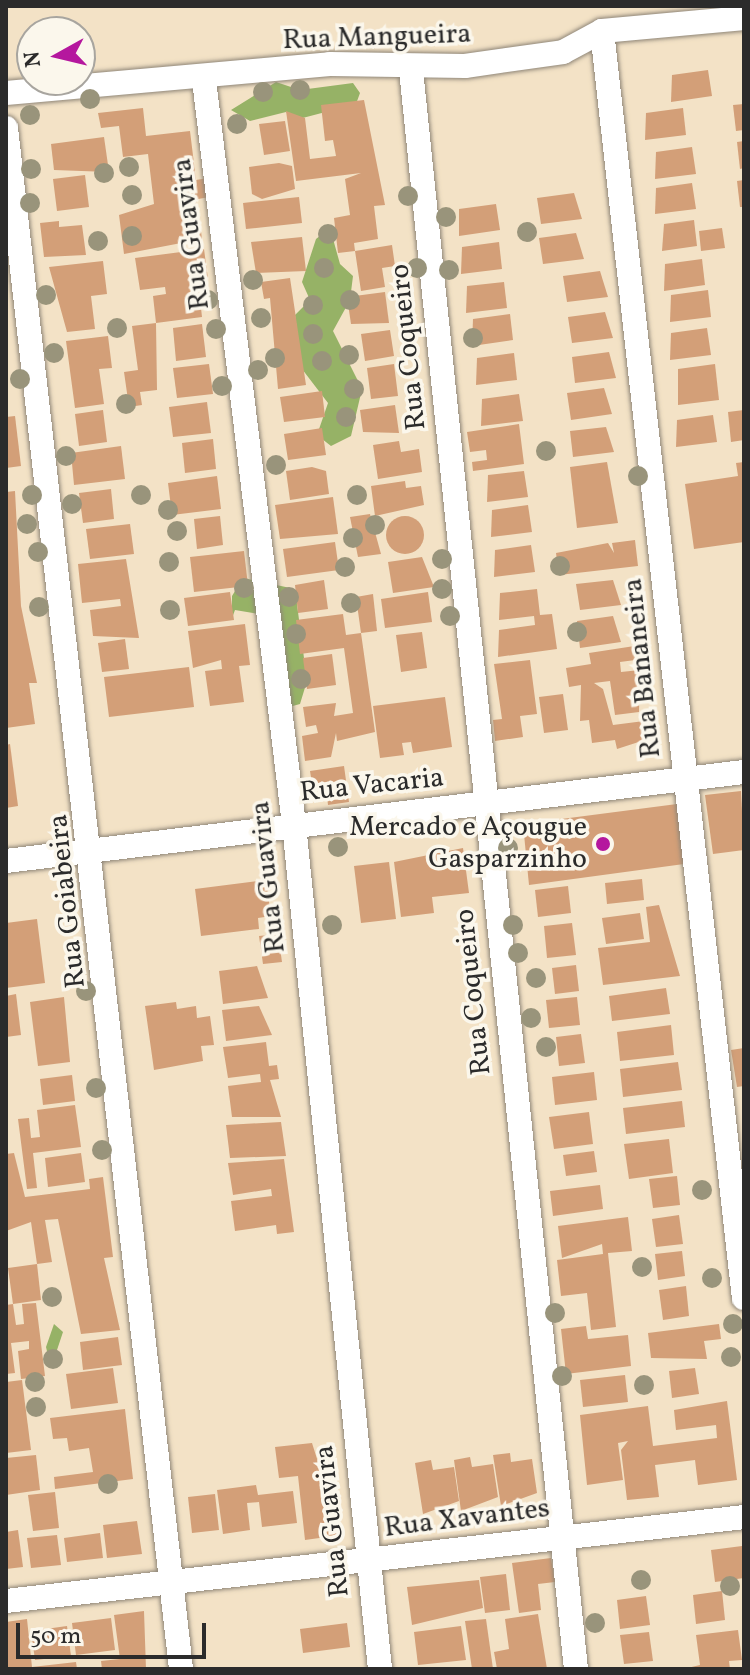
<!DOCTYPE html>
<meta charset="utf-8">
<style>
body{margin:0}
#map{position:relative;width:750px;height:1675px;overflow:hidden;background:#f3e2c6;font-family:Vollkorn,serif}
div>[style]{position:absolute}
.forest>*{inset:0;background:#96b266}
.building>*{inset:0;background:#d39f78}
.round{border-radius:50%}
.roads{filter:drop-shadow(0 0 2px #8f8678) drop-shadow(0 0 2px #8f8678)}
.minor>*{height:24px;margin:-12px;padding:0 12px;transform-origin:12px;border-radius:12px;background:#fff}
.trees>*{width:20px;height:20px;margin:-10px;border-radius:50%;background:#99947b}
.dots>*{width:22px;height:22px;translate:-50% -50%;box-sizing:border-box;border:4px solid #fbf7ec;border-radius:50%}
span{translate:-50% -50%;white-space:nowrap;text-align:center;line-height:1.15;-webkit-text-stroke:7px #fbf7ec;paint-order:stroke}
.street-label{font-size:28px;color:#2b2b2b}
.poi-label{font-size:28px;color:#2b2b2b}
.right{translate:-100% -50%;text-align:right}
.frame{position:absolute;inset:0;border:8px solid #2b2b2b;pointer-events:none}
.north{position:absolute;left:16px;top:16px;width:80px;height:80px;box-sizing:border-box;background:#fbf7ec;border:2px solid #a8a59f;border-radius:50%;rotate:262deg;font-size:22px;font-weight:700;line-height:32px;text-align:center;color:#2b2b2b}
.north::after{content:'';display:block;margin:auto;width:28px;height:36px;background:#b5179e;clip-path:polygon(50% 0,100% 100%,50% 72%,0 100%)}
.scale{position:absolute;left:16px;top:1623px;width:190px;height:36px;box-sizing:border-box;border:4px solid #2b2b2b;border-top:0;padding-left:10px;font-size:24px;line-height:28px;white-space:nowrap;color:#2b2b2b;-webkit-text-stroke:6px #fbf7ec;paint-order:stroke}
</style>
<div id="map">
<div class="forest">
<i style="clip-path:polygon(276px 82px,300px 90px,353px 83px,360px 93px,356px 104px,295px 120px,286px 112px,250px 121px,231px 110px)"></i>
<i style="clip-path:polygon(330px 228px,340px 264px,353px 276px,350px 300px,333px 331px,362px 389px,351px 436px,331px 446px,317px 435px,328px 403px,302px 369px,295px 315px,310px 300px,302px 282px,316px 239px)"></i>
<i style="clip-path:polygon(243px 578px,295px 589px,307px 681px,300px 704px,289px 707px,259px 614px,235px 610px,232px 618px,232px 596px)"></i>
<i style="clip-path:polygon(54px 1324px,63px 1332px,51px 1368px,46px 1347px)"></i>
</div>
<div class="building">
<i style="clip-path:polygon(708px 70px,712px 96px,671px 102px,672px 75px)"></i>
<i style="clip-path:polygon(364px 100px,385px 205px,374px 206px,378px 239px,354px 243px,355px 251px,392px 245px,395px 266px,382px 268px,385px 287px,361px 291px,355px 251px,338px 253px,334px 218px,350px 215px,345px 179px,361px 173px,296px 181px,286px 111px,305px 118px,310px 159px,336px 156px,333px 140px,325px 141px,321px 105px)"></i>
<i style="clip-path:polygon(744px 104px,744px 130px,736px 131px,733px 105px)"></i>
<i style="clip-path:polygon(143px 108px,146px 136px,190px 131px,196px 180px,208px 178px,210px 197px,198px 199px,190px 217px,199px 216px,202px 239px,124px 254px,119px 215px,154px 204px,148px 154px,123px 157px,119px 126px,101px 128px,98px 113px)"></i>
<i style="clip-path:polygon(683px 108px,686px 135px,645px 140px,646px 113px)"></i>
<i style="clip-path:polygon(285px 121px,290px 151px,264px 155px,259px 124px)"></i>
<i style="clip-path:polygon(104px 137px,109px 172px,54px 170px,51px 144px)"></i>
<i style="clip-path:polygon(744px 141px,744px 168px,740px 169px,737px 142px)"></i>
<i style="clip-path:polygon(692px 147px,696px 174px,655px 179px,656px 152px)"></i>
<i style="clip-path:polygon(279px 163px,292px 166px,295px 189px,262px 199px,252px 194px,249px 167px)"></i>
<i style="clip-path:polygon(85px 175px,89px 207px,57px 211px,53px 179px)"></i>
<i style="clip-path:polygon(744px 180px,744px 207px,740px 207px,737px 181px)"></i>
<i style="clip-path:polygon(692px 183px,696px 209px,655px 214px,656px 188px)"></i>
<i style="clip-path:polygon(574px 193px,582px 219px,541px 224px,537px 198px)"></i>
<i style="clip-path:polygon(299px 197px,302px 223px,246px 229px,243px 203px)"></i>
<i style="clip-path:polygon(496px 204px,500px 230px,459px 236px,459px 209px)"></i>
<i style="clip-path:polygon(694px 220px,697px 246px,662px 251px,664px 224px)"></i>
<i style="clip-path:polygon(59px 221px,59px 227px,82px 225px,86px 255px,44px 257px,40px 223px)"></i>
<i style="clip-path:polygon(722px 228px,725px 248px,701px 251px,699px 231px)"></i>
<i style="clip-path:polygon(576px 233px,584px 259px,543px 264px,539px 238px)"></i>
<i style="clip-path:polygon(302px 237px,306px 271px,256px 273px,251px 242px)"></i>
<i style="clip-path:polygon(499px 242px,502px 269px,461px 274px,462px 247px)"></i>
<i style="clip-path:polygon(204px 249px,208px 279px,190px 284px,199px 290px,202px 317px,156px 323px,157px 390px,140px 392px,142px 405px,129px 407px,124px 372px,138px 370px,132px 326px,156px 323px,153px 296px,166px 294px,165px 287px,140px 290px,135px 258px)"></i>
<i style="clip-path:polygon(702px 259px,705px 285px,664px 291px,665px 264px)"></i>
<i style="clip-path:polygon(103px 261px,107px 294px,91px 296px,95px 329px,67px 332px,49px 267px)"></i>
<i style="clip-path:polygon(600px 271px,608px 297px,567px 302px,563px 276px)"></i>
<i style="clip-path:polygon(290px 278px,306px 385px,278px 389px,270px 298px,264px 299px,261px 282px)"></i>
<i style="clip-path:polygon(504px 282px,507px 308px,466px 313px,467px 286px)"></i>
<i style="clip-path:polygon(708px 290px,711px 317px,670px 322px,671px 295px)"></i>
<i style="clip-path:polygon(385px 292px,389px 323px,351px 324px,347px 297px)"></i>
<i style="clip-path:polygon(605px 312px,613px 338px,572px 343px,568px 317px)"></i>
<i style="clip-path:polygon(510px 314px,513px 340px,472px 346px,473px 319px)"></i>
<i style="clip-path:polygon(202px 324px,206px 357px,176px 361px,173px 328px)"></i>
<i style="clip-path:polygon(707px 328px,711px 355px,670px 360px,671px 333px)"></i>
<i style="clip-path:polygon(390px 330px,394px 356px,365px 361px,361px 334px)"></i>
<i style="clip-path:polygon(108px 336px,112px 368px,99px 369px,104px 404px,75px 408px,66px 341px)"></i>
<i style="clip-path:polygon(609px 352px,616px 378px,575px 383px,572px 357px)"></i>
<i style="clip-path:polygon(514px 353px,517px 380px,476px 385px,477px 358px)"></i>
<i style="clip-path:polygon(209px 364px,213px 394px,177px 398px,173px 368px)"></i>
<i style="clip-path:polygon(394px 364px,398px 396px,371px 399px,367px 368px)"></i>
<i style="clip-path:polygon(715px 364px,719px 400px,678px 405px,678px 369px)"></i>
<i style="clip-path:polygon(604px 388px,612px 414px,571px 420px,567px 393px)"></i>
<i style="clip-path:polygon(322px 391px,325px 417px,284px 422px,280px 397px)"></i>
<i style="clip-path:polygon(519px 394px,523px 421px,481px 426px,482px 399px)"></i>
<i style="clip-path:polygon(207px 402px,211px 433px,173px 437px,169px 407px)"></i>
<i style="clip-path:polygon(395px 405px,399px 433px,363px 432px,360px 410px)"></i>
<i style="clip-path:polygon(103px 410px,107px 442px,79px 446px,75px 414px)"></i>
<i style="clip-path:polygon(744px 410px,744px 440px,731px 442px,728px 412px)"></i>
<i style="clip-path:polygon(713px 415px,717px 442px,676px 447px,677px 420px)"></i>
<i style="clip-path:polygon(15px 416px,21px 466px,6px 468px,6px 417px)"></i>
<i style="clip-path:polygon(519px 424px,524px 464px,473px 471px,472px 462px,487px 460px,486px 450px,470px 452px,467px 432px)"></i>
<i style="clip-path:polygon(606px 427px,614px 452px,573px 457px,570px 431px)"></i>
<i style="clip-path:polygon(322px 428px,326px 455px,288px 460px,284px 434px)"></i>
<i style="clip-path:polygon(213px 439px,216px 469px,185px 473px,182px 443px)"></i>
<i style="clip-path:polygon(399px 441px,401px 452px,419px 449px,422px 472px,378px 479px,373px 445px)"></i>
<i style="clip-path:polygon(121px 446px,125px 479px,74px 485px,71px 453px)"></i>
<i style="clip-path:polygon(607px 462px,618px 523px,577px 528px,570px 467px)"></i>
<i style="clip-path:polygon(744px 462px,744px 542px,694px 549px,685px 484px,738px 476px,736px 463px)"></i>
<i style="clip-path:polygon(312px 467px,326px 471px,329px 494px,290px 500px,286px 471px)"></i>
<i style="clip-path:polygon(524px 471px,528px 497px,487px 502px,488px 475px)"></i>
<i style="clip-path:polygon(217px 476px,221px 509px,172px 515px,168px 483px)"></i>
<i style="clip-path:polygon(405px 481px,406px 488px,421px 486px,424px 505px,375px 516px,371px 486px)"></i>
<i style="clip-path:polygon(111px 489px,114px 519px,83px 523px,79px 493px)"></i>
<i style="clip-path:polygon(15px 491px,21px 606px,37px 683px,29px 683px,35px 724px,6px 728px,6px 492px)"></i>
<i style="clip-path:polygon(333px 497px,338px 534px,280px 539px,275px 505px)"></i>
<i style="clip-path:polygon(528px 505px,532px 532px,491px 537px,492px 510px)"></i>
<i style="clip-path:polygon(370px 514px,381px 554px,358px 557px,350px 517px)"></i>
<i class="round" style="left:386px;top:516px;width:38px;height:38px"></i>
<i style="clip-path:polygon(220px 516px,223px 545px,197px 549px,194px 519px)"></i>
<i style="clip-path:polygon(130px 524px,134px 554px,90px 559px,86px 529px)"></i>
<i style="clip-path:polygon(635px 540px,638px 566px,559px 575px,556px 553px,608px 543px,614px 553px,612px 543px)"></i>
<i style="clip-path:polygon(335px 542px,339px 570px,287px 577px,283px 549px)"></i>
<i style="clip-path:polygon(531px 545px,535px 572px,494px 577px,495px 550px)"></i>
<i style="clip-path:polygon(244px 551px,248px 586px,194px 592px,190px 557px)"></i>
<i style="clip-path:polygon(422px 557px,434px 587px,393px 593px,388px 562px)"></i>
<i style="clip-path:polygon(126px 559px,139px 638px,93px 636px,90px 610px,121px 606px,120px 599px,82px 603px,78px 564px)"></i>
<i style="clip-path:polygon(324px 580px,328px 609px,298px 613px,295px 585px)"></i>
<i style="clip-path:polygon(613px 580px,621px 605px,580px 610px,576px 584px)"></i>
<i style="clip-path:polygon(537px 589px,540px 615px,552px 614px,557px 649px,498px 657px,499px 630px,535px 625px,534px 616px,499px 620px,500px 593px)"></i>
<i style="clip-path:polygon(230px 592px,234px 620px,188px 626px,184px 598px)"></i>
<i style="clip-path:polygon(428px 592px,432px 622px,385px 628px,381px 599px)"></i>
<i style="clip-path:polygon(373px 594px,377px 631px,361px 633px,356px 597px)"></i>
<i style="clip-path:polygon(343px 614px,346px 635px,361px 633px,375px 732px,337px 741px,336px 733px,331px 757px,305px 761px,302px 736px,318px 733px,316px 725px,306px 727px,303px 707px,336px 703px,334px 716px,353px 713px,344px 648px,300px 654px,296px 620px)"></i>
<i style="clip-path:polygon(613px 616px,621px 642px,580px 648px,577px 621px)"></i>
<i style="clip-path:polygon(245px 624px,250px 665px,239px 666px,244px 702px,210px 706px,205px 671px,222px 669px,221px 660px,193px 668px,188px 631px)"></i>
<i style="clip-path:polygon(422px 632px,427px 668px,401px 672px,396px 635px)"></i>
<i style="clip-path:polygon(125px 639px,129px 669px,102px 672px,98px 643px)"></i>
<i style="clip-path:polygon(641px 645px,643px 659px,620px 662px,621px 672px,640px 670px,639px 712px,615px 715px,610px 681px,594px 683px,603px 689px,613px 725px,652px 720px,654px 737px,617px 749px,615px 740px,592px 743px,589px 720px,580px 721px,581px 685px,569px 687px,566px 668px,591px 664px,589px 653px)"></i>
<i style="clip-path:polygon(332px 654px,336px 685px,307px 689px,303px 658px)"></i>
<i style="clip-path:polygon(530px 660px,537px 714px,520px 716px,523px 737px,495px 741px,493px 720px,502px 719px,494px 664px)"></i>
<i style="clip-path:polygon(189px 667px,194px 707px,109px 717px,104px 677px)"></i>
<i style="clip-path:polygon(563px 694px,568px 730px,544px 733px,539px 697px)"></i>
<i style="clip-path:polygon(445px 697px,452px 747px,413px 753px,411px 742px,402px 743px,404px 755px,380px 758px,373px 706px)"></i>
<i style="clip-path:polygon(10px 744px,18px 806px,6px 808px,6px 745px)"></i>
<i style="clip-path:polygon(344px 766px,349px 802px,328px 805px,326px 788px,313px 790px,310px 771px)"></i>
<i style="clip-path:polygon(741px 791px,744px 850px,713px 854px,705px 795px)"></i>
<i style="clip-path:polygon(677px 804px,684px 864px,529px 885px,523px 824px)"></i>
<i style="clip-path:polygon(463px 848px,469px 893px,432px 897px,434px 913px,401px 917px,394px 862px)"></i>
<i style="clip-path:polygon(389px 862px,396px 919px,361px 923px,354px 866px)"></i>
<i style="clip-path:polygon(642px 879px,644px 900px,607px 904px,605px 883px)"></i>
<i style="clip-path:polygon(266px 880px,271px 916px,258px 918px,259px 929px,201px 936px,195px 889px)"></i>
<i style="clip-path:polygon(568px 886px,571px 913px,538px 917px,535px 890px)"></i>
<i style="clip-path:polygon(659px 905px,680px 976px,603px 985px,598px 948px,650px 942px,646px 907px)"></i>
<i style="clip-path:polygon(640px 913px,644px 939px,606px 944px,602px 918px)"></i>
<i style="clip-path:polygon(37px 919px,45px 983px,6px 988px,6px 923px)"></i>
<i style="clip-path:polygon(572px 923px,576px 955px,547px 958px,544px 926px)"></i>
<i style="clip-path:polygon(278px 934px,282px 962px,263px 964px,259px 936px)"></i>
<i style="clip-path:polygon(576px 965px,579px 991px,555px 994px,552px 968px)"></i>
<i style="clip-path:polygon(257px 966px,268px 998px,223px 1004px,219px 971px)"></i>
<i style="clip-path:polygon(666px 988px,670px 1014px,612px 1021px,609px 996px)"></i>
<i style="clip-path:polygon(16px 994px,21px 1035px,6px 1037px,6px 996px)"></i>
<i style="clip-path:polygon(64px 997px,70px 1062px,38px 1066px,30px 1002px)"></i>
<i style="clip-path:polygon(577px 997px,580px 1025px,549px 1028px,546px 1000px)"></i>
<i style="clip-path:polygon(176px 1002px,177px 1009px,196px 1006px,197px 1018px,210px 1016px,214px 1045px,201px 1046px,203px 1061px,154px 1070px,145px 1006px)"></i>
<i style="clip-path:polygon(259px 1006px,272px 1035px,226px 1041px,222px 1010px)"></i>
<i style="clip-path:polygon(671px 1025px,674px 1055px,620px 1061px,617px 1032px)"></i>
<i style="clip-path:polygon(581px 1034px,585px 1063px,559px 1066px,556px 1037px)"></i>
<i style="clip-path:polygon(266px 1042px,269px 1066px,277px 1065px,279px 1079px,270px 1080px,281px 1117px,232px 1117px,228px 1086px,261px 1082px,260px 1074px,228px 1078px,223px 1047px)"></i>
<i style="clip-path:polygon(744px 1048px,744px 1086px,737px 1087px,731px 1050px)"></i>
<i style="clip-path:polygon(678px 1062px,682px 1090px,623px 1097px,620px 1069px)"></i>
<i style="clip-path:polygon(594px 1072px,597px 1100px,555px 1105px,552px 1077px)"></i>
<i style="clip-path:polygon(72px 1075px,75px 1101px,43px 1105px,40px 1079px)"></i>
<i style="clip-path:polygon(682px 1101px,685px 1127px,626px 1134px,623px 1108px)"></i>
<i style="clip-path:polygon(75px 1105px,81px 1147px,33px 1153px,37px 1188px,27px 1189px,18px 1119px,29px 1118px,31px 1138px,40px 1137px,37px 1110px)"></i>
<i style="clip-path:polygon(589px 1112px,593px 1144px,554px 1149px,549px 1117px)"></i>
<i style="clip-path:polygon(281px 1122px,286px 1156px,230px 1158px,226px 1125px)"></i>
<i style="clip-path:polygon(669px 1139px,673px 1173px,629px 1179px,624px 1144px)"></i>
<i style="clip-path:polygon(594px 1151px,597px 1172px,566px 1176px,563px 1155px)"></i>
<i style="clip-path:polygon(14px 1153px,25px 1197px,90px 1189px,89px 1179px,103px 1177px,113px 1257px,104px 1258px,120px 1330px,81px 1334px,58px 1219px,45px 1220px,52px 1262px,37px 1264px,31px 1222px,6px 1231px,6px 1154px)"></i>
<i style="clip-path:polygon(81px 1153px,85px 1182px,48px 1187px,45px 1158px)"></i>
<i style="clip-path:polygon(284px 1159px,294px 1232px,277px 1234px,276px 1225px,235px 1231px,231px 1201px,272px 1196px,271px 1189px,233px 1195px,228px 1163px)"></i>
<i style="clip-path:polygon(677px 1176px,680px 1205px,653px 1208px,649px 1179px)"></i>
<i style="clip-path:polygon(600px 1185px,603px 1209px,553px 1216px,550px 1191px)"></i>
<i style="clip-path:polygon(679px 1215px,683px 1244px,656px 1247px,652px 1219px)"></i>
<i style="clip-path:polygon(628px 1217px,632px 1251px,608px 1253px,616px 1327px,591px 1330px,587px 1293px,561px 1296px,557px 1260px,603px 1254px,602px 1244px,562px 1258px,558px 1226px)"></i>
<i style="clip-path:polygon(682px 1251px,685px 1276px,658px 1280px,655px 1254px)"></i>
<i style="clip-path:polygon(37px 1264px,41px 1300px,13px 1304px,8px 1268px)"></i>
<i style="clip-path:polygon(686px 1286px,689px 1316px,663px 1320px,659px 1290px)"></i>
<i style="clip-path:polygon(36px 1303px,45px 1376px,21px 1379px,18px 1351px,29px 1349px,29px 1341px,11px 1343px,15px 1373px,6px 1374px,6px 1305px,13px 1304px,16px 1325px,24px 1324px,22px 1304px)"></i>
<i style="clip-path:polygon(719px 1324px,721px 1339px,704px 1341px,707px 1359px,651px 1358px,648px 1333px)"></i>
<i style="clip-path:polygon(586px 1326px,588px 1339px,628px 1335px,631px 1366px,566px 1374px,561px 1329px)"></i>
<i style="clip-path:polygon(118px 1337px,122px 1365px,83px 1370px,80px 1342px)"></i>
<i style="clip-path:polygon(113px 1368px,118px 1403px,71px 1409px,66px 1374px)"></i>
<i style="clip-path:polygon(695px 1368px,699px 1394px,672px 1398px,669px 1371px)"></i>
<i style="clip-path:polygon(625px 1375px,628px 1402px,583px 1407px,580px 1380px)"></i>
<i style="clip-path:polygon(22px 1380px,31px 1450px,6px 1453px,6px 1382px)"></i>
<i style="clip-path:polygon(727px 1401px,737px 1480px,698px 1485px,695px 1460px,655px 1465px,659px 1497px,627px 1500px,621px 1450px,628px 1441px,618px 1443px,623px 1480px,587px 1485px,580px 1415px,648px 1406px,653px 1446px,717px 1438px,716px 1425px,676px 1430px,674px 1410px)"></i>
<i style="clip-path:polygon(125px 1409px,133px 1479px,55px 1489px,54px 1477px,93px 1472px,89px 1448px,69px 1451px,67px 1438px,53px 1439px,50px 1418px)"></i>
<i style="clip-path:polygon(312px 1443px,341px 1535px,305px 1540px,298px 1476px,279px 1478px,275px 1447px)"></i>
<i style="clip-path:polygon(510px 1453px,511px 1462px,532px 1459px,537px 1493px,501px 1506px,493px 1455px)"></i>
<i style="clip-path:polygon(36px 1455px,40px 1490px,6px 1495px,6px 1458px)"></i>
<i style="clip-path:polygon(470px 1457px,472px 1467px,493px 1464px,498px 1497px,461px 1511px,454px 1460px)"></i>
<i style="clip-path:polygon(431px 1460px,433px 1470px,454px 1467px,459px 1501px,423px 1514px,415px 1463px)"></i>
<i style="clip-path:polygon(256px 1485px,258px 1495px,293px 1491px,297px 1523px,262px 1527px,259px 1502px,247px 1503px,250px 1530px,223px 1534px,217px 1490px)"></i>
<i style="clip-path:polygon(55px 1492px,59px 1528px,33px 1531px,28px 1495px)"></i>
<i style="clip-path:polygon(215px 1494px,219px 1530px,192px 1533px,188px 1497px)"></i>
<i style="clip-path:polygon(137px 1521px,142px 1554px,107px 1558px,103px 1525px)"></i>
<i style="clip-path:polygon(18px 1530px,23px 1567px,6px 1569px,6px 1532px)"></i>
<i style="clip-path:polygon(100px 1533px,103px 1558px,67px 1562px,64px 1538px)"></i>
<i style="clip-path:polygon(57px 1535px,61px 1565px,31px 1568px,27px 1538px)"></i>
<i style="clip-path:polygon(742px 1546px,744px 1578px,715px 1582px,711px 1550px)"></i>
<i style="clip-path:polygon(551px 1558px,555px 1582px,538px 1584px,541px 1610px,519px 1613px,512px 1563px)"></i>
<i style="clip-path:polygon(506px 1574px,510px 1610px,485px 1613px,480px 1577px)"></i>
<i style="clip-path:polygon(479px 1580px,483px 1608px,412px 1625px,407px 1587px)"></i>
<i style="clip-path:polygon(722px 1591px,725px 1620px,696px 1624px,693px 1595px)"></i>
<i style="clip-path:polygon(646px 1596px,650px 1625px,620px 1629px,617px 1600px)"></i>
<i style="clip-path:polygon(144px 1611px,146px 1669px,102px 1669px,101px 1661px,120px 1659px,114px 1615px)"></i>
<i style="clip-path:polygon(538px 1614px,547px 1669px,497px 1669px,494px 1652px,509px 1649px,505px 1619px)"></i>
<i style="clip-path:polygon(111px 1618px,115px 1650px,76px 1655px,72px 1623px)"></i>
<i style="clip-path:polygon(27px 1619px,32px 1667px,76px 1662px,77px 1669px,6px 1669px,6px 1622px)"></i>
<i style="clip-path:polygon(486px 1619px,493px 1669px,472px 1669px,465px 1621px)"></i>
<i style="clip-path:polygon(347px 1623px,350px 1647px,303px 1653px,300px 1629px)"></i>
<i style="clip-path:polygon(67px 1626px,71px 1656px,35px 1660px,31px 1631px)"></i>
<i style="clip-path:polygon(461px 1626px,466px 1660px,418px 1665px,414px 1632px)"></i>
<i style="clip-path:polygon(738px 1630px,742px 1660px,729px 1661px,730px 1669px,683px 1669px,700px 1665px,696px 1635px)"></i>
<i style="clip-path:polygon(649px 1632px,653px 1661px,624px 1664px,620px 1635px)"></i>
</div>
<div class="roads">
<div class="minor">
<i style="left:602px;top:31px;width:1275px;rotate:83.61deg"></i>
<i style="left:411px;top:70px;width:1607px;rotate:84.11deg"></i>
<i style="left:204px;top:80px;width:750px;rotate:83.11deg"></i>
<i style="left:294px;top:825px;width:848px;rotate:84.18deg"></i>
<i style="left:6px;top:93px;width:325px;rotate:-5.1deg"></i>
<i style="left:330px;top:64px;width:135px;rotate:0.8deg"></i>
<i style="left:465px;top:66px;width:99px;rotate:-8.1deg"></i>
<i style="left:563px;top:52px;width:44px;rotate:-28.3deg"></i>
<i style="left:602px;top:31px;width:143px;rotate:-5.2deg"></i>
<i style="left:6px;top:128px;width:1551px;rotate:83.52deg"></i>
<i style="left:6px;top:861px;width:743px;rotate:-6.88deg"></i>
<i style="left:6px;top:1601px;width:743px;rotate:-6.49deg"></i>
</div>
</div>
<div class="trees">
<i style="left:300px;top:90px"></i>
<i style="left:263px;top:92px"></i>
<i style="left:90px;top:99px"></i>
<i style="left:30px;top:115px"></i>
<i style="left:237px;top:124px"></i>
<i style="left:129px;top:167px"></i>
<i style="left:31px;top:169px"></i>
<i style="left:104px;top:173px"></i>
<i style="left:132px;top:195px"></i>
<i style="left:408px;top:196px"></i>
<i style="left:30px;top:203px"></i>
<i style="left:446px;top:217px"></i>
<i style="left:527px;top:232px"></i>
<i style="left:328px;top:234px"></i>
<i style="left:132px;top:236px"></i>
<i style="left:98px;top:241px"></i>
<i style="left:324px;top:268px"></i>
<i style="left:417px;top:268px"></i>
<i style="left:449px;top:270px"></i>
<i style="left:253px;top:280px"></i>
<i style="left:46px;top:295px"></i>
<i style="left:208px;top:300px"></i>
<i style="left:350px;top:300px"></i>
<i style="left:313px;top:305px"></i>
<i style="left:261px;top:318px"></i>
<i style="left:117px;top:328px"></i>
<i style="left:216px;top:329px"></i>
<i style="left:313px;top:334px"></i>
<i style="left:473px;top:338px"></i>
<i style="left:54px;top:353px"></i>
<i style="left:349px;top:355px"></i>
<i style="left:275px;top:358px"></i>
<i style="left:322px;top:361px"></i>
<i style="left:258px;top:370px"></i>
<i style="left:20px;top:379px"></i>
<i style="left:222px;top:386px"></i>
<i style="left:354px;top:389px"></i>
<i style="left:126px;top:404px"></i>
<i style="left:346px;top:417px"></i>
<i style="left:546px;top:451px"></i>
<i style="left:66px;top:456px"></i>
<i style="left:276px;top:465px"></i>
<i style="left:638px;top:476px"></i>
<i style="left:32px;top:495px"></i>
<i style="left:141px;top:495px"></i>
<i style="left:357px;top:495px"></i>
<i style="left:72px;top:504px"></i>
<i style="left:168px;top:510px"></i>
<i style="left:27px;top:524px"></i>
<i style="left:375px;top:525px"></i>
<i style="left:177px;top:531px"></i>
<i style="left:353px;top:538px"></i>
<i style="left:38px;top:552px"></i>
<i style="left:442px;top:559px"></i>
<i style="left:169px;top:562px"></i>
<i style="left:560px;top:566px"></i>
<i style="left:345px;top:567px"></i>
<i style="left:244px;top:588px"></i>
<i style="left:442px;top:589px"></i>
<i style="left:289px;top:597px"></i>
<i style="left:351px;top:603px"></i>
<i style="left:39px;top:607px"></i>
<i style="left:170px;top:610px"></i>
<i style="left:450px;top:616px"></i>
<i style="left:577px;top:632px"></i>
<i style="left:296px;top:634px"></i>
<i style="left:301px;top:679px"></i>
<i style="left:338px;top:847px"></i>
<i style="left:508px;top:848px"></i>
<i style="left:332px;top:925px"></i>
<i style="left:513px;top:925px"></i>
<i style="left:518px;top:953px"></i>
<i style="left:536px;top:978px"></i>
<i style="left:86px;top:991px"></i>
<i style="left:531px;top:1018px"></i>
<i style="left:546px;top:1047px"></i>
<i style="left:96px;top:1088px"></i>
<i style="left:102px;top:1150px"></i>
<i style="left:702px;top:1190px"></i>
<i style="left:642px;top:1267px"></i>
<i style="left:712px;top:1278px"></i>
<i style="left:52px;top:1297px"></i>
<i style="left:555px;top:1313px"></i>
<i style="left:733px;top:1324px"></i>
<i style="left:731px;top:1357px"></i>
<i style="left:53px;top:1359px"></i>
<i style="left:562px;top:1376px"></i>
<i style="left:35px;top:1382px"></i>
<i style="left:644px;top:1385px"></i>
<i style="left:36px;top:1407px"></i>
<i style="left:108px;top:1484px"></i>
<i style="left:641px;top:1580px"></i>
<i style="left:730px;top:1586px"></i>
<i style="left:595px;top:1623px"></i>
</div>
<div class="dots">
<i style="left:603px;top:844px;background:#b5179e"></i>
</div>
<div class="street-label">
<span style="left:377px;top:38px;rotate:-2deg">Rua Mangueira</span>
<span style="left:192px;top:234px;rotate:-97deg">Rua Guavira</span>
<span style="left:409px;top:347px;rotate:-96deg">Rua Coqueiro</span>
<span style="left:643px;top:668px;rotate:-96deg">Rua Bananeira</span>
<span style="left:372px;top:786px;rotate:-6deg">Rua Vacaria</span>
<span style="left:269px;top:877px;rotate:-96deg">Rua Guavira</span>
<span style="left:68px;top:901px;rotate:-96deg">Rua Goiabeira</span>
<span style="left:474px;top:992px;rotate:-96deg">Rua Coqueiro</span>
<span style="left:467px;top:1519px;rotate:-7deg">Rua Xavantes</span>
<span style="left:333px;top:1521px;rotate:-96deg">Rua Guavira</span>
</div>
<div class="poi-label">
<span class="right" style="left:587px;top:844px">Mercado e Açougue<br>Gasparzinho</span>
</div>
<div class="frame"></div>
<div class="north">N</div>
<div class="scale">50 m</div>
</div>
